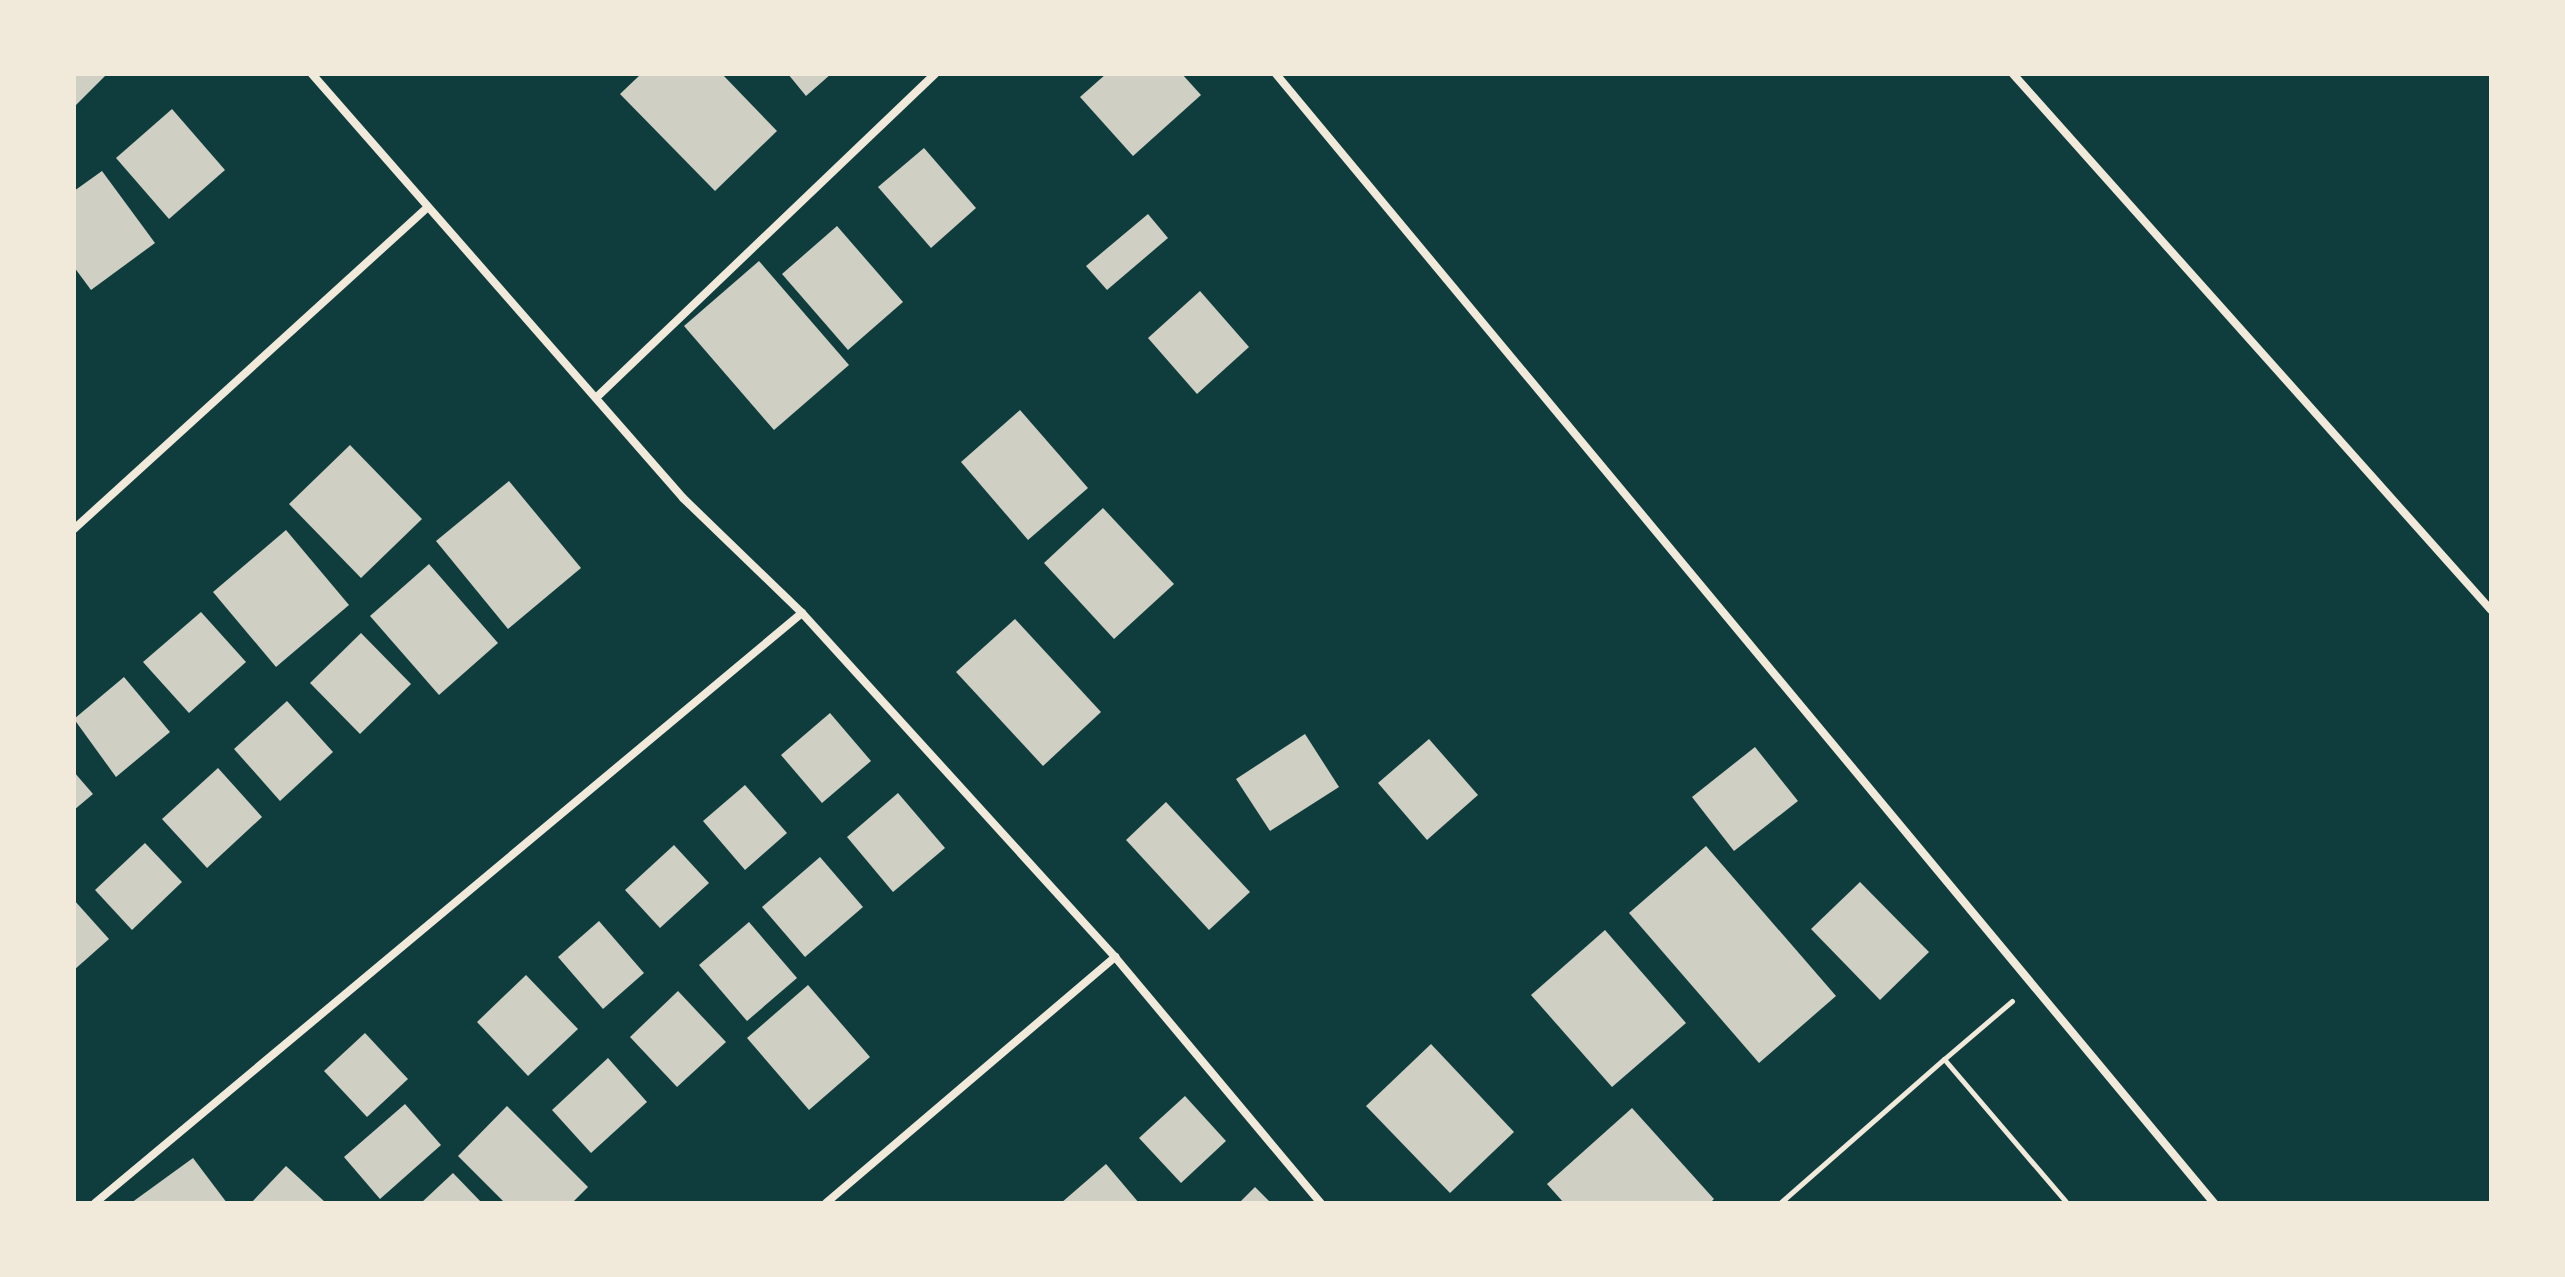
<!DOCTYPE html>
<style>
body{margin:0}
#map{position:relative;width:2565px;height:1277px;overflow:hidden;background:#0f3d3e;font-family:Helvetica,sans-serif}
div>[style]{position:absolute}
.building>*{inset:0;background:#cfcfc3}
.path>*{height:5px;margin:-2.5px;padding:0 2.5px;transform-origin:2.5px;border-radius:2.5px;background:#f1e9da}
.minor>*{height:8px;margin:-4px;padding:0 4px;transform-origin:4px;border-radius:4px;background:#f1e9da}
span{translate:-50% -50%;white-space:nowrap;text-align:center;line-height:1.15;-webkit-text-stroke:8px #f1e9da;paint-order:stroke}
.frame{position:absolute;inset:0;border:76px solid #f1e9da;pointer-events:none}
</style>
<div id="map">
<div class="building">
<i style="clip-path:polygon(74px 74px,107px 74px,74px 107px)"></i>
<i style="clip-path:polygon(641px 74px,722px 74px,777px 131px,715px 191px,620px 94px)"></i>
<i style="clip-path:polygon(788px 74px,831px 74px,806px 96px)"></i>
<i style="clip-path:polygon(1106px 74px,1182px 74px,1201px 95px,1133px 156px,1080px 97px)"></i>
<i style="clip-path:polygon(172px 109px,225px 170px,169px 219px,116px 158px)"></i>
<i style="clip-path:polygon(924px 148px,976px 208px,931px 248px,878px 187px)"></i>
<i style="clip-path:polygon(102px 171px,155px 243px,91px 290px,74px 267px,74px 191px)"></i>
<i style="clip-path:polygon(1148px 214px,1168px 238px,1107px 290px,1086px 266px)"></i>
<i style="clip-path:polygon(837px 226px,903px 302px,848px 350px,782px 274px)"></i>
<i style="clip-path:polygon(759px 261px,849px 365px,774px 430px,684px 326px)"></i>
<i style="clip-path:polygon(1200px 291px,1249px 347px,1197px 394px,1148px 338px)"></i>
<i style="clip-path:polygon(1020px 410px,1088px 488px,1028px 540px,961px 462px)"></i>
<i style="clip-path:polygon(350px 445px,422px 519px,361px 578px,289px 504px)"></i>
<i style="clip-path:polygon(509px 481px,581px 568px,508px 629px,436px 541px)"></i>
<i style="clip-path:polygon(1103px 508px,1174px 584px,1114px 639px,1044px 563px)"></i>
<i style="clip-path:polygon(286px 530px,349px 605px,276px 667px,213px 592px)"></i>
<i style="clip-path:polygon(429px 564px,498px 643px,439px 695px,370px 616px)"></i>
<i style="clip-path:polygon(201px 612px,246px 662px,189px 713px,143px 662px)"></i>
<i style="clip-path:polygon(1015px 619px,1101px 712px,1043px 766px,956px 672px)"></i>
<i style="clip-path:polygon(361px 633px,411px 684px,360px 734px,310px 683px)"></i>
<i style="clip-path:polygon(124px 677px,170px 732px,116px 777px,74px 719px)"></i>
<i style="clip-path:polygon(287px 701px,333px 752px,280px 801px,234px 749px)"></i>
<i style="clip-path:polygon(830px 713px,871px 761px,822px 803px,781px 755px)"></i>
<i style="clip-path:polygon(1305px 734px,1339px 787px,1270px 831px,1236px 779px)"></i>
<i style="clip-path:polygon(1429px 739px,1478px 795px,1427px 840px,1378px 783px)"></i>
<i style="clip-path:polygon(1755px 747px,1798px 801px,1734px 851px,1692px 797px)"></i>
<i style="clip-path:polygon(218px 768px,262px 817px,207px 868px,162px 819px)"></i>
<i style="clip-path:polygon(74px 772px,93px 794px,74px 810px)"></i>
<i style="clip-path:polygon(745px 785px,787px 833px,745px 870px,703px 821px)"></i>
<i style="clip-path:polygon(898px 793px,945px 848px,893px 892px,847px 837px)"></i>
<i style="clip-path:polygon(1166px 802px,1250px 892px,1209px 930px,1126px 840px)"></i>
<i style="clip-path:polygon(145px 843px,182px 882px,132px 930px,95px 890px)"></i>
<i style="clip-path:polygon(674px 845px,709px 883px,660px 928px,625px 890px)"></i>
<i style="clip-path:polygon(1706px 846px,1836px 996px,1759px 1063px,1629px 913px)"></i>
<i style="clip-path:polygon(820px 857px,863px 907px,805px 957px,762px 907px)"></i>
<i style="clip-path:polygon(1860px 882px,1929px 952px,1880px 1000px,1811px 929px)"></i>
<i style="clip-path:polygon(74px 900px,109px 939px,74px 970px)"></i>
<i style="clip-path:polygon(599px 921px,644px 973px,603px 1009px,558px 957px)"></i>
<i style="clip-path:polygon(749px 922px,797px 978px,747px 1021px,699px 965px)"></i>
<i style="clip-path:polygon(1605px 930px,1686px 1023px,1612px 1087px,1531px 995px)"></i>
<i style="clip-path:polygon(526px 975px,578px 1029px,528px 1076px,477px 1022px)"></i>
<i style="clip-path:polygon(808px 985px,870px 1057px,809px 1110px,747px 1038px)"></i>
<i style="clip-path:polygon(678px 991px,726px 1042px,677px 1087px,630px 1037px)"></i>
<i style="clip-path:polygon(365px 1033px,408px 1079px,367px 1117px,324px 1071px)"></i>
<i style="clip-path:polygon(1431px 1044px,1514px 1132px,1450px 1193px,1366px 1106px)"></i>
<i style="clip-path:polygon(608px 1058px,647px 1102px,591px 1153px,552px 1110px)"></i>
<i style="clip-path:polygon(1185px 1096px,1226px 1141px,1181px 1183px,1139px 1138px)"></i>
<i style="clip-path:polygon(405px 1104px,441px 1145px,380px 1199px,344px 1157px)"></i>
<i style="clip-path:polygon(507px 1106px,588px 1187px,572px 1203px,505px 1203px,458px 1156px)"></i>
<i style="clip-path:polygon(1632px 1108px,1714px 1199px,1710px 1203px,1564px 1203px,1547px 1184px)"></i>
<i style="clip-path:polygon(193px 1158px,227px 1203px,131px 1203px)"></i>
<i style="clip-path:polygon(1106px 1164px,1139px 1203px,1061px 1203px)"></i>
<i style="clip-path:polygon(286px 1166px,326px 1203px,251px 1203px)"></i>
<i style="clip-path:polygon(453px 1173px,482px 1203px,421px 1203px)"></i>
<i style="clip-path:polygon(1255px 1187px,1271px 1203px,1239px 1203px)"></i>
</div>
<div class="path">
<i style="left:2012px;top:1001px;width:89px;rotate:139.5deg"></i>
<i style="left:1944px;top:1059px;width:189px;rotate:49.5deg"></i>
<i style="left:1780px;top:1203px;width:218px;rotate:-41.3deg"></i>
</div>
<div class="minor">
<i style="left:312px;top:74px;width:563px;rotate:48.81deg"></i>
<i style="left:683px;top:498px;width:165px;rotate:44deg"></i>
<i style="left:802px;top:613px;width:465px;rotate:47.7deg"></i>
<i style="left:1115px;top:957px;width:321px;rotate:50.1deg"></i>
<i style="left:1276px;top:74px;width:1468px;rotate:50.28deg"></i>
<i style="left:2013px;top:74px;width:718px;rotate:48.27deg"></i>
<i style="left:599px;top:395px;width:465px;rotate:-43.7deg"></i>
<i style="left:74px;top:529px;width:474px;rotate:-42.3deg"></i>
<i style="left:95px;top:1203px;width:921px;rotate:-39.85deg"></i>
<i style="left:826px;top:1203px;width:380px;rotate:-40.4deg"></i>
</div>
<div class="frame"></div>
</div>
